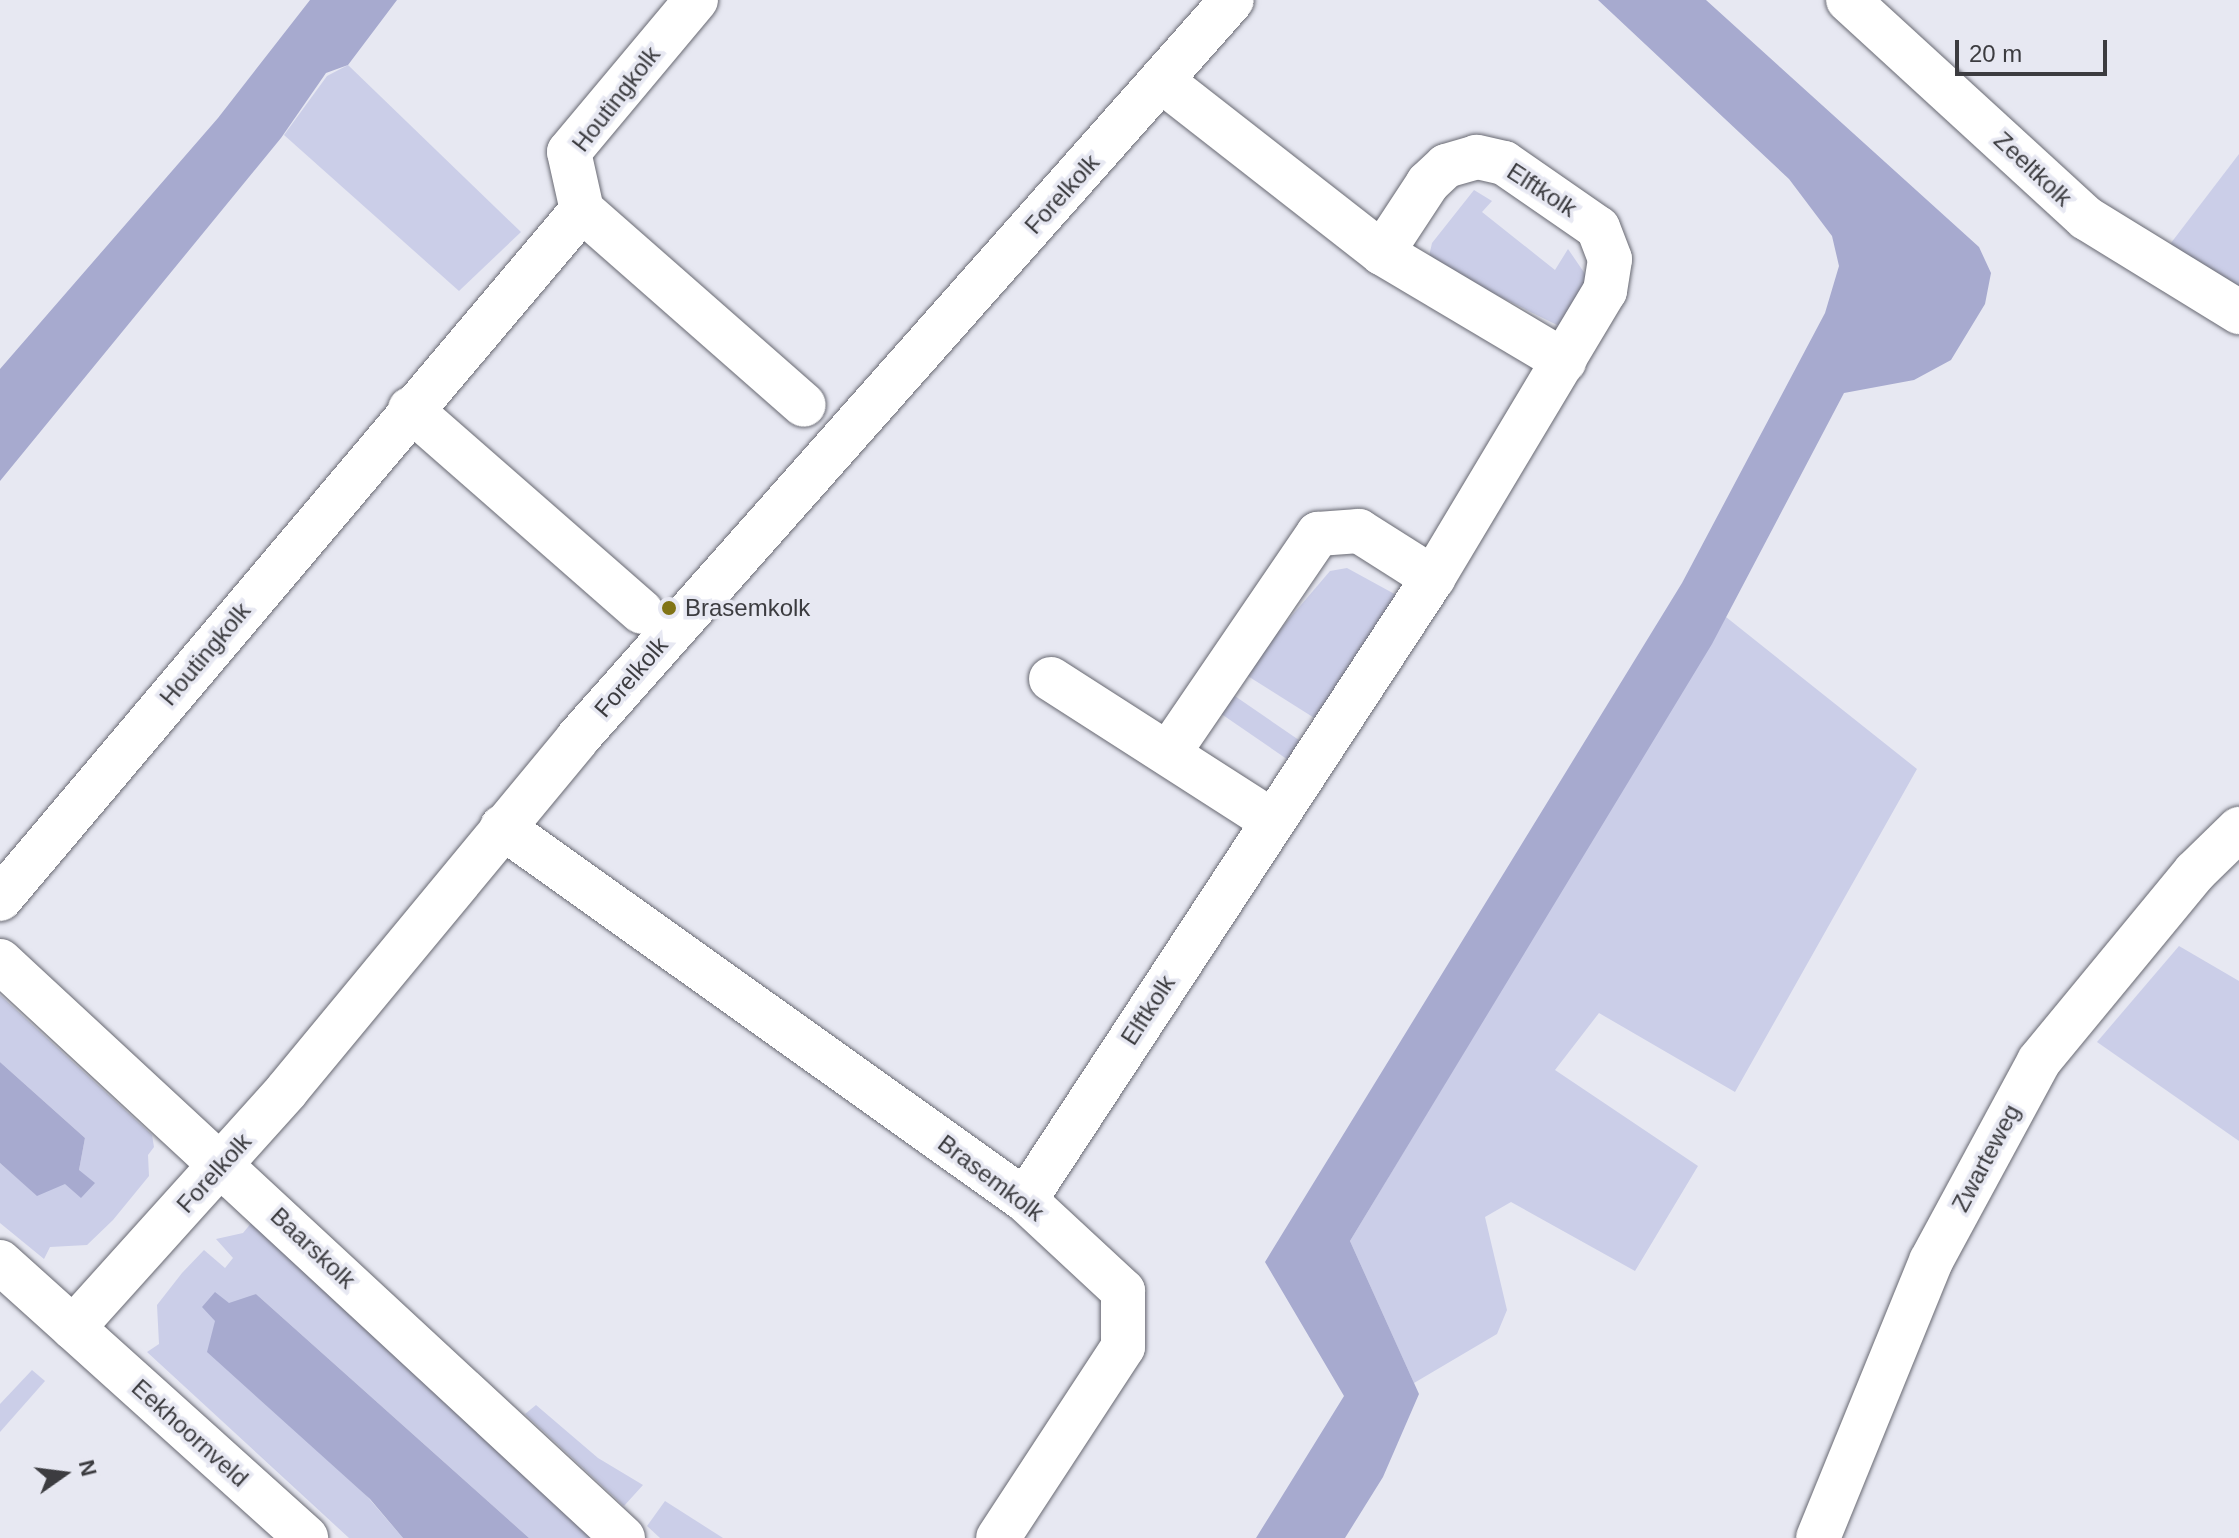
<!DOCTYPE html>
<style>
body{margin:0}
#map{position:relative;width:2239px;height:1538px;overflow:hidden;background:#e7e8f2;font-family:Helvetica,sans-serif}
div>[style]{position:absolute}
.green>*{inset:0;background:#cbcee8}
.water>*{inset:0;background:#a7aacf}
.roads{filter:drop-shadow(0 0 2px #686972) drop-shadow(0 0 2px #686972)}
.minor>*{height:44px;margin:-22px;padding:0 22px;transform-origin:22px;border-radius:22px;background:#fff}
.dots>*{width:22px;height:22px;translate:-50% -50%;box-sizing:border-box;border:4px solid #e7e8f2;border-radius:50%}
span{translate:-50% -50%;white-space:nowrap;text-align:center;line-height:1.15;-webkit-text-stroke:7px #e7e8f2;paint-order:stroke}
.street-label{font-size:24px;color:#3c3c40}
.poi-label{font-size:24px;color:#3c3c40}
.left{translate:0 -50%;text-align:left}
.north{position:absolute;left:24px;top:1434px;width:80px;height:80px;-webkit-text-stroke:6px #e7e8f2;paint-order:stroke;rotate:76deg;font-size:22px;font-weight:700;line-height:32px;text-align:center;color:#3c3c40}
.north::after{content:'';display:block;margin:auto;width:28px;height:36px;background:#3c3c40;clip-path:polygon(50% 0,100% 100%,50% 72%,0 100%)}
.scale{position:absolute;left:1955px;top:40px;width:152px;height:36px;box-sizing:border-box;border:4px solid #3c3c40;border-top:0;padding-left:10px;font-size:24px;line-height:28px;white-space:nowrap;color:#3c3c40;-webkit-text-stroke:6px #e7e8f2;paint-order:stroke}
</style>
<div id="map">
<div class="green">
<i style="clip-path:polygon(348px 65px,521px 232px,459px 291px,284px 135px,327px 76px)"></i>
<i style="clip-path:polygon(2239px 154px,2239px 303px,2158px 260px)"></i>
<i style="clip-path:polygon(1474px 190px,1492px 201px,1482px 212px,1555px 270px,1568px 249px,1592px 284px,1569px 321px,1557px 325px,1428px 261px,1432px 243px)"></i>
<i style="clip-path:polygon(1347px 568px,1411px 603px,1327px 726px,1243px 673px,1330px 571px)"></i>
<i style="clip-path:polygon(1726px 617px,1917px 769px,1735px 1092px,1599px 1013px,1555px 1070px,1698px 1166px,1635px 1271px,1511px 1202px,1485px 1217px,1507px 1310px,1497px 1334px,1414px 1383px,1350px 1241px)"></i>
<i style="clip-path:polygon(1229px 692px,1312px 749px,1297px 766px,1217px 711px)"></i>
<i style="clip-path:polygon(2179px 946px,2239px 981px,2239px 1141px,2097px 1042px)"></i>
<i style="clip-path:polygon(0 995px,152px 1135px,154px 1147px,148px 1155px,149px 1176px,113px 1220px,87px 1245px,50px 1247px,44px 1259px,0 1223px,0 1163px,37px 1195px,79px 1170px,85px 1138px,0 1062px)"></i>
<i style="clip-path:polygon(252px 1222px,606px 1538px,529px 1538px,256px 1294px,215px 1320px,403px 1538px,349px 1538px,147px 1352px,159px 1344px,157px 1305px,182px 1273px,204px 1250px,225px 1268px,233px 1258px,216px 1239px,243px 1233px)"></i>
<i style="clip-path:polygon(32px 1370px,45px 1381px,0 1432px,0 1404px)"></i>
<i style="clip-path:polygon(536px 1405px,598px 1458px,643px 1485px,624px 1506px,525px 1414px)"></i>
<i style="clip-path:polygon(665px 1501px,723px 1538px,660px 1538px,647px 1526px)"></i>
</div>
<div class="water">
<i style="clip-path:polygon(310px 0,397px 0,348px 65px,326px 73px,281px 138px,0 481px,0 369px,218px 118px)"></i>
<i style="clip-path:polygon(1598px 0,1706px 0,1979px 247px,1991px 273px,1985px 304px,1951px 360px,1914px 380px,1844px 393px,1712px 644px,1350px 1241px,1419px 1394px,1383px 1477px,1345px 1538px,1256px 1538px,1344px 1396px,1265px 1262px,1682px 583px,1825px 313px,1839px 266px,1832px 236px,1789px 179px)"></i>
<i style="clip-path:polygon(0 1062px,85px 1138px,79px 1170px,95px 1183px,81px 1198px,65px 1184px,37px 1196px,0 1163px)"></i>
<i style="clip-path:polygon(215px 1292px,229px 1303px,256px 1294px,529px 1538px,403px 1538px,370px 1499px,207px 1352px,215px 1321px,202px 1307px)"></i>
</div>
<div class="roads">
<div class="minor">
<i style="left:696px;top:0;width:198px;rotate:129.9deg"></i>
<i style="left:569px;top:152px;width:59px;rotate:77.4deg"></i>
<i style="left:582px;top:210px;width:295px;rotate:41.3deg"></i>
<i style="left:1848px;top:0;width:323px;rotate:42.5deg"></i>
<i style="left:2086px;top:218px;width:180px;rotate:31.6deg"></i>
<i style="left:1163px;top:82px;width:278px;rotate:38deg"></i>
<i style="left:1382px;top:253px;width:212px;rotate:30.7deg"></i>
<i style="left:410px;top:409px;width:308px;rotate:41.2deg"></i>
<i style="left:1051px;top:679px;width:263px;rotate:32.7deg"></i>
<i style="left:1170px;top:751px;width:263px;rotate:-55.7deg"></i>
<i style="left:1318px;top:534px;width:41px;rotate:-4.2deg"></i>
<i style="left:1359px;top:531px;width:88px;rotate:32.4deg"></i>
<i style="left:502px;top:827px;width:642px;rotate:35.5deg"></i>
<i style="left:1025px;top:1200px;width:134px;rotate:42.9deg"></i>
<i style="left:1123px;top:1291px;width:56px;rotate:90deg"></i>
<i style="left:1123px;top:1347px;width:228px;rotate:123.2deg"></i>
<i style="left:0;top:899px;width:902px;rotate:-49.81deg"></i>
<i style="left:0;top:961px;width:849px;rotate:42.8deg"></i>
<i style="left:1025px;top:1200px;width:744px;rotate:-56.74deg"></i>
<i style="left:1433px;top:578px;width:335px;rotate:-59.1deg"></i>
<i style="left:1605px;top:291px;width:32px;rotate:-81deg"></i>
<i style="left:1610px;top:259px;width:33px;rotate:-111deg"></i>
<i style="left:1598px;top:228px;width:114px;rotate:-145.3deg"></i>
<i style="left:1504px;top:163px;width:28px;rotate:-167deg"></i>
<i style="left:1477px;top:157px;width:32px;rotate:164deg"></i>
<i style="left:1446px;top:166px;width:25px;rotate:137deg"></i>
<i style="left:1428px;top:183px;width:84px;rotate:123.3deg"></i>
<i style="left:0;top:1262px;width:412px;rotate:42deg"></i>
<i style="left:73px;top:1328px;width:320px;rotate:-48deg"></i>
<i style="left:287px;top:1090px;width:455px;rotate:-50.4deg"></i>
<i style="left:577px;top:739px;width:987px;rotate:-48.45deg"></i>
<i style="left:1818px;top:1538px;width:299px;rotate:-67.8deg"></i>
<i style="left:1931px;top:1261px;width:227px;rotate:-61.6deg"></i>
<i style="left:2039px;top:1061px;width:245px;rotate:-50.5deg"></i>
<i style="left:2195px;top:872px;width:62px;rotate:-44.3deg"></i>
</div>
</div>
<div class="dots">
<i style="left:669px;top:608px;background:#817416"></i>
</div>
<div class="street-label">
<span style="left:616px;top:99px;rotate:-52deg">Houtingkolk</span>
<span style="left:2033px;top:169px;rotate:43deg">Zeeltkolk</span>
<span style="left:1542px;top:190px;rotate:33deg">Elftkolk</span>
<span style="left:1062px;top:194px;rotate:-48deg">Forelkolk</span>
<span style="left:205px;top:654px;rotate:-50deg">Houtingkolk</span>
<span style="left:631px;top:677px;rotate:-49deg">Forelkolk</span>
<span style="left:1148px;top:1010px;rotate:-57deg">Elftkolk</span>
<span style="left:1986px;top:1158px;rotate:-62deg">Zwarteweg</span>
<span style="left:214px;top:1173px;rotate:-48deg">Forelkolk</span>
<span style="left:991px;top:1178px;rotate:37deg">Brasemkolk</span>
<span style="left:313px;top:1248px;rotate:43deg">Baarskolk</span>
<span style="left:190px;top:1433px;rotate:42deg">Eekhoornveld</span>
</div>
<div class="poi-label">
<span class="left" style="left:685px;top:608px">Brasemkolk</span>
</div>
<div class="north">N</div>
<div class="scale">20 m</div>
</div>
